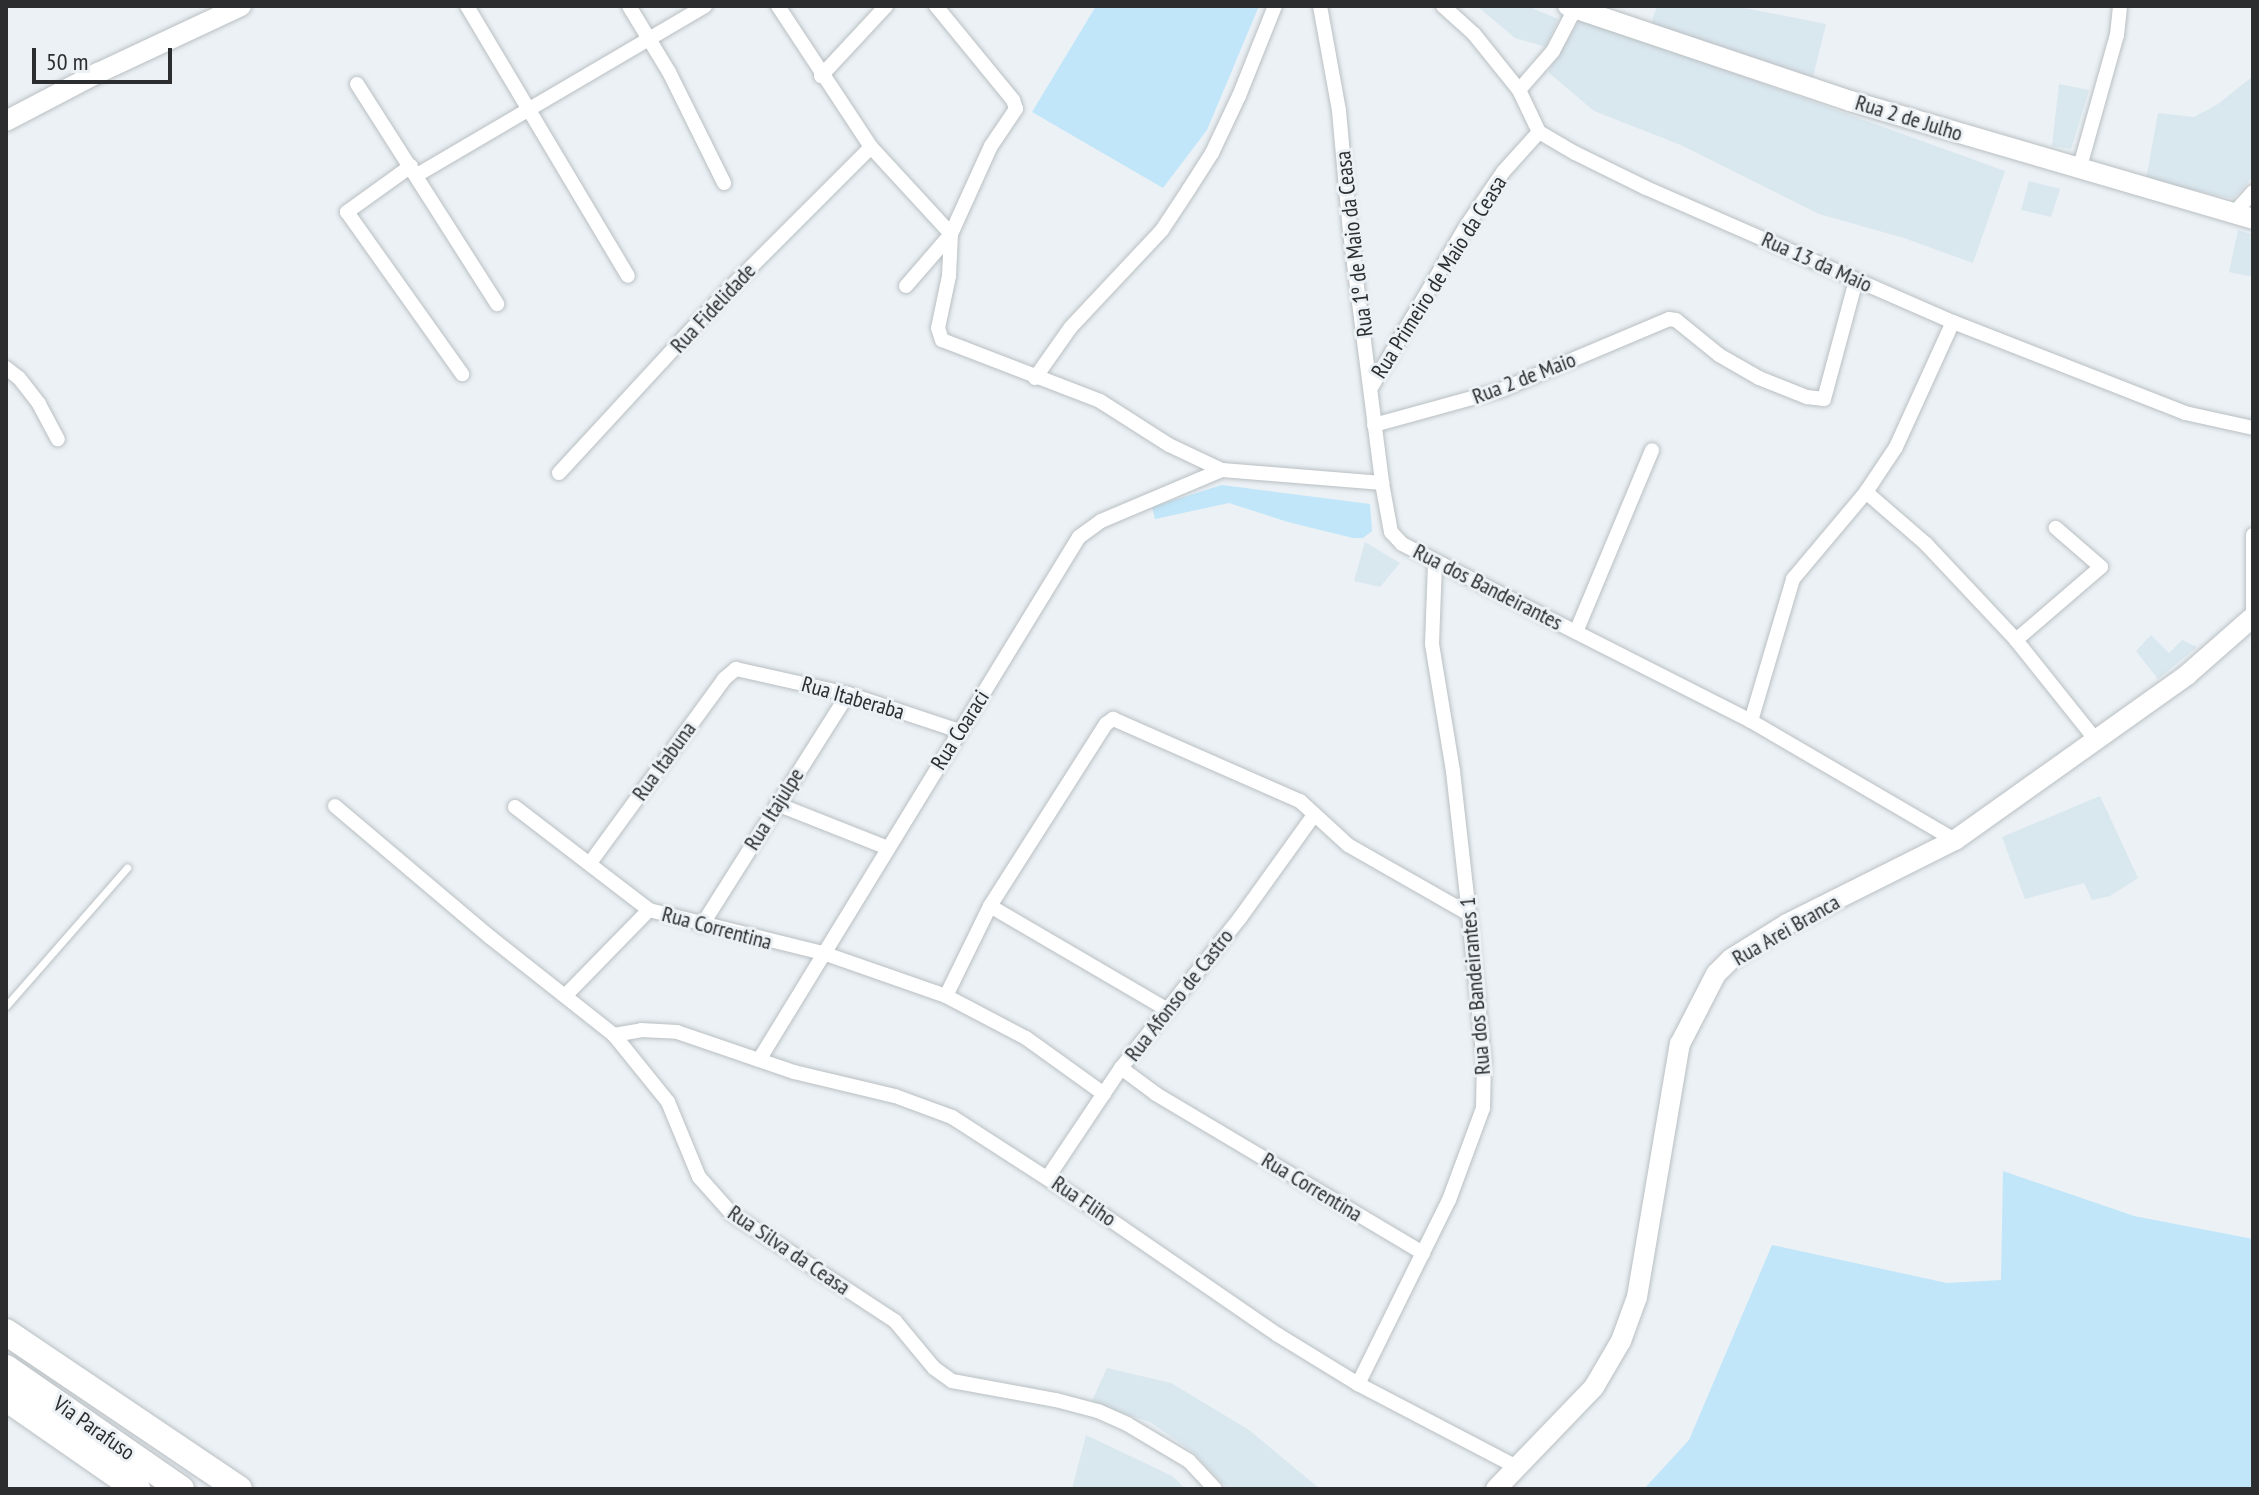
<!DOCTYPE html>
<meta charset="utf-8">
<style>
body{margin:0}
#map{position:relative;width:2259px;height:1495px;overflow:hidden;background:#ebf1f5;font-family:"PT Sans Narrow",sans-serif}
div>[style]{position:absolute}
.built>*{inset:0;background:#d9e7ee}
.green>*{inset:0;background:#c1e6f9}
.roads{filter:drop-shadow(0 0 2px #b9bfc2) drop-shadow(0 0 2px #b9bfc2)}
.lane>*{height:7px;margin:-3.5px;padding:0 3.5px;transform-origin:3.5px;border-radius:3.5px;background:#fff}
.street>*{height:14px;margin:-7px;padding:0 7px;transform-origin:7px;border-radius:7px;background:#fff}
.secondary>*{height:20px;margin:-10px;padding:0 10px;transform-origin:10px;border-radius:10px;background:#fff}
.highway>*{height:26px;margin:-13px;padding:0 13px;transform-origin:13px;border-radius:13px;background:#fff}
span{translate:-50% -50%;white-space:nowrap;text-align:center;line-height:1.15;-webkit-text-stroke:6px #ebf1f5;paint-order:stroke}
.street-label{font-size:22px;color:#2b2d2f}
.frame{position:absolute;inset:0;border:8px solid #2b2d2f;pointer-events:none}
.scale{position:absolute;left:32px;top:48px;width:140px;height:36px;box-sizing:border-box;border:4px solid #2b2d2f;border-top:0;padding-left:10px;font-size:24px;line-height:28px;white-space:nowrap;color:#2b2d2f;-webkit-text-stroke:6px #ebf1f5;paint-order:stroke}
</style>
<div id="map">
<div class="built">
<i style="clip-path:polygon(1477px 6px,1527px 6px,1558px 19px,1546px 47px,1515px 38px)"></i>
<i style="clip-path:polygon(1657px 6px,1734px 6px,1826px 24px,1813px 77px,1651px 24px)"></i>
<i style="clip-path:polygon(1581px 18px,2005px 171px,1973px 263px,1904px 238px,1819px 214px,1681px 145px,1594px 111px,1548px 72px)"></i>
<i style="clip-path:polygon(2253px 76px,2253px 177px,2233px 199px,2146px 179px,2158px 113px,2194px 117px,2218px 104px)"></i>
<i style="clip-path:polygon(2059px 84px,2089px 90px,2071px 149px,2052px 146px)"></i>
<i style="clip-path:polygon(2029px 181px,2060px 189px,2051px 217px,2021px 210px)"></i>
<i style="clip-path:polygon(2238px 230px,2253px 235px,2253px 277px,2229px 272px)"></i>
<i style="clip-path:polygon(1365px 542px,1400px 563px,1380px 587px,1354px 581px)"></i>
<i style="clip-path:polygon(2151px 635px,2169px 653px,2182px 640px,2197px 647px,2158px 679px,2136px 651px)"></i>
<i style="clip-path:polygon(2100px 796px,2138px 878px,2110px 896px,2092px 900px,2084px 883px,2025px 899px,2002px 837px)"></i>
<i style="clip-path:polygon(1107px 1368px,1171px 1383px,1249px 1430px,1320px 1489px,1228px 1489px,1193px 1452px,1150px 1422px,1091px 1403px)"></i>
<i style="clip-path:polygon(1086px 1435px,1172px 1476px,1186px 1489px,1072px 1489px)"></i>
</div>
<div class="green">
<i style="clip-path:polygon(1096px 6px,1259px 6px,1207px 130px,1163px 188px,1032px 112px)"></i>
<i style="clip-path:polygon(1222px 485px,1370px 504px,1372px 531px,1363px 538px,1353px 538px,1288px 522px,1229px 503px,1155px 519px,1152px 507px)"></i>
<i style="clip-path:polygon(2003px 1171px,2134px 1216px,2253px 1239px,2253px 1489px,1644px 1489px,1689px 1440px,1772px 1245px,1947px 1283px,2001px 1280px)"></i>
</div>
<div class="roads">
<div class="lane">
<i style="left:6px;top:1006px;width:184px;rotate:-48.8deg"></i>
</div>
<div class="street">
<i style="left:467px;top:6px;width:314px;rotate:59.2deg"></i>
<i style="left:629px;top:6px;width:77px;rotate:58.8deg"></i>
<i style="left:669px;top:72px;width:124px;rotate:63.6deg"></i>
<i style="left:778px;top:6px;width:169px;rotate:56.6deg"></i>
<i style="left:871px;top:147px;width:118px;rotate:47.4deg"></i>
<i style="left:1320px;top:6px;width:107px;rotate:79.7deg"></i>
<i style="left:1339px;top:111px;width:121px;rotate:84.8deg"></i>
<i style="left:1350px;top:232px;width:253px;rotate:82.7deg"></i>
<i style="left:1443px;top:6px;width:42px;rotate:42.1deg"></i>
<i style="left:1474px;top:34px;width:72px;rotate:51.2deg"></i>
<i style="left:1519px;top:90px;width:47px;rotate:64.5deg"></i>
<i style="left:1539px;top:132px;width:42px;rotate:30.3deg"></i>
<i style="left:1575px;top:153px;width:79px;rotate:26.2deg"></i>
<i style="left:1646px;top:188px;width:335px;rotate:23.6deg"></i>
<i style="left:1953px;top:322px;width:249px;rotate:21.4deg"></i>
<i style="left:2185px;top:413px;width:70px;rotate:12.4deg"></i>
<i style="left:821px;top:76px;width:96px;rotate:-47.1deg"></i>
<i style="left:357px;top:84px;width:261px;rotate:57.5deg"></i>
<i style="left:1519px;top:90px;width:52px;rotate:-48.9deg"></i>
<i style="left:1553px;top:51px;width:47px;rotate:-62.4deg"></i>
<i style="left:411px;top:166px;width:79px;rotate:144.3deg"></i>
<i style="left:347px;top:212px;width:199px;rotate:54.6deg"></i>
<i style="left:2079px;top:170px;width:140px;rotate:-74.3deg"></i>
<i style="left:2117px;top:35px;width:29px;rotate:-84deg"></i>
<i style="left:417px;top:175px;width:334px;rotate:-30.4deg"></i>
<i style="left:2235px;top:212px;width:27px;rotate:-48deg"></i>
<i style="left:951px;top:234px;width:42px;rotate:92.7deg"></i>
<i style="left:949px;top:276px;width:53px;rotate:101.9deg"></i>
<i style="left:938px;top:328px;width:13px;rotate:72deg"></i>
<i style="left:942px;top:340px;width:169px;rotate:21.1deg"></i>
<i style="left:1100px;top:401px;width:82px;rotate:32.5deg"></i>
<i style="left:1169px;top:445px;width:59px;rotate:25.3deg"></i>
<i style="left:1222px;top:470px;width:161px;rotate:4.6deg"></i>
<i style="left:1382px;top:483px;width:50px;rotate:79.6deg"></i>
<i style="left:1391px;top:532px;width:16px;rotate:47deg"></i>
<i style="left:1402px;top:544px;width:391px;rotate:26.9deg"></i>
<i style="left:1751px;top:721px;width:236px;rotate:30.3deg"></i>
<i style="left:906px;top:286px;width:69px;rotate:-49.1deg"></i>
<i style="left:951px;top:234px;width:97px;rotate:-65.6deg"></i>
<i style="left:991px;top:146px;width:45px;rotate:-56deg"></i>
<i style="left:1016px;top:109px;width:9px;rotate:-108deg"></i>
<i style="left:1013px;top:100px;width:122px;rotate:-129.3deg"></i>
<i style="left:6px;top:368px;width:16px;rotate:38deg"></i>
<i style="left:19px;top:378px;width:33px;rotate:52deg"></i>
<i style="left:39px;top:404px;width:40px;rotate:62deg"></i>
<i style="left:1035px;top:378px;width:62px;rotate:-54.8deg"></i>
<i style="left:1071px;top:327px;width:133px;rotate:-46.8deg"></i>
<i style="left:1162px;top:230px;width:49px;rotate:-56.6deg"></i>
<i style="left:1189px;top:189px;width:43px;rotate:-57.4deg"></i>
<i style="left:1212px;top:153px;width:63px;rotate:-64.7deg"></i>
<i style="left:1239px;top:96px;width:97px;rotate:-68.2deg"></i>
<i style="left:1372px;top:386px;width:187px;rotate:-59.5deg"></i>
<i style="left:1467px;top:225px;width:64px;rotate:-55.8deg"></i>
<i style="left:1503px;top:172px;width:54px;rotate:-48deg"></i>
<i style="left:1374px;top:425px;width:132px;rotate:-15.4deg"></i>
<i style="left:1501px;top:390px;width:182px;rotate:-22.9deg"></i>
<i style="left:1669px;top:319px;width:7px;rotate:8deg"></i>
<i style="left:1676px;top:320px;width:55px;rotate:39.1deg"></i>
<i style="left:1719px;top:355px;width:46px;rotate:29.9deg"></i>
<i style="left:1759px;top:378px;width:52px;rotate:21.6deg"></i>
<i style="left:1807px;top:397px;width:17px;rotate:7deg"></i>
<i style="left:1824px;top:399px;width:123px;rotate:-74.9deg"></i>
<i style="left:559px;top:473px;width:252px;rotate:-47.3deg"></i>
<i style="left:730px;top:288px;width:199px;rotate:-45deg"></i>
<i style="left:1866px;top:492px;width:79px;rotate:40.9deg"></i>
<i style="left:1926px;top:544px;width:132px;rotate:46.8deg"></i>
<i style="left:2016px;top:640px;width:127px;rotate:51.4deg"></i>
<i style="left:2253px;top:535px;width:77px;rotate:90deg"></i>
<i style="left:1576px;top:632px;width:197px;rotate:-67.3deg"></i>
<i style="left:2016px;top:640px;width:112px;rotate:-40.7deg"></i>
<i style="left:2101px;top:567px;width:60px;rotate:-139.1deg"></i>
<i style="left:1751px;top:721px;width:148px;rotate:-73.5deg"></i>
<i style="left:1793px;top:579px;width:114px;rotate:-50deg"></i>
<i style="left:1866px;top:492px;width:54px;rotate:-56.3deg"></i>
<i style="left:1896px;top:447px;width:137px;rotate:-65.5deg"></i>
<i style="left:777px;top:804px;width:119px;rotate:21.6deg"></i>
<i style="left:335px;top:806px;width:203px;rotate:40.2deg"></i>
<i style="left:490px;top:937px;width:158px;rotate:38.3deg"></i>
<i style="left:614px;top:1035px;width:86px;rotate:51.1deg"></i>
<i style="left:668px;top:1102px;width:81px;rotate:67.5deg"></i>
<i style="left:699px;top:1177px;width:50px;rotate:48.3deg"></i>
<i style="left:732px;top:1214px;width:195px;rotate:33.3deg"></i>
<i style="left:895px;top:1321px;width:61px;rotate:50.3deg"></i>
<i style="left:934px;top:1368px;width:22px;rotate:36deg"></i>
<i style="left:952px;top:1381px;width:106px;rotate:10.4deg"></i>
<i style="left:1056px;top:1400px;width:43px;rotate:14.7deg"></i>
<i style="left:1098px;top:1411px;width:32px;rotate:24deg"></i>
<i style="left:1127px;top:1424px;width:72px;rotate:30.8deg"></i>
<i style="left:1189px;top:1461px;width:38px;rotate:47deg"></i>
<i style="left:515px;top:807px;width:169px;rotate:37.5deg"></i>
<i style="left:649px;top:910px;width:179px;rotate:13.9deg"></i>
<i style="left:823px;top:953px;width:130px;rotate:19.3deg"></i>
<i style="left:946px;top:996px;width:90px;rotate:27.7deg"></i>
<i style="left:1026px;top:1038px;width:96px;rotate:35.7deg"></i>
<i style="left:590px;top:863px;width:228px;rotate:-53.9deg"></i>
<i style="left:724px;top:679px;width:16px;rotate:-40deg"></i>
<i style="left:736px;top:669px;width:115px;rotate:12.6deg"></i>
<i style="left:848px;top:694px;width:117px;rotate:18.4deg"></i>
<i style="left:990px;top:906px;width:204px;rotate:30.3deg"></i>
<i style="left:702px;top:925px;width:273px;rotate:-57.7deg"></i>
<i style="left:565px;top:996px;width:120px;rotate:-45.7deg"></i>
<i style="left:946px;top:996px;width:100px;rotate:-63.9deg"></i>
<i style="left:990px;top:906px;width:216px;rotate:-57.5deg"></i>
<i style="left:1106px;top:724px;width:9px;rotate:-36deg"></i>
<i style="left:1113px;top:719px;width:204px;rotate:23.7deg"></i>
<i style="left:1300px;top:801px;width:65px;rotate:42.5deg"></i>
<i style="left:1348px;top:845px;width:139px;rotate:29.7deg"></i>
<i style="left:614px;top:1035px;width:27px;rotate:-10deg"></i>
<i style="left:641px;top:1030px;width:36px;rotate:3deg"></i>
<i style="left:677px;top:1032px;width:124px;rotate:18.9deg"></i>
<i style="left:794px;top:1072px;width:104px;rotate:13.4deg"></i>
<i style="left:895px;top:1096px;width:61px;rotate:20.2deg"></i>
<i style="left:952px;top:1117px;width:179px;rotate:32.9deg"></i>
<i style="left:1102px;top:1214px;width:214px;rotate:34.5deg"></i>
<i style="left:1278px;top:1335px;width:94px;rotate:31.5deg"></i>
<i style="left:1358px;top:1384px;width:179px;rotate:27.6deg"></i>
<i style="left:759px;top:1060px;width:613px;rotate:-58.54deg"></i>
<i style="left:1079px;top:537px;width:27px;rotate:-36deg"></i>
<i style="left:1101px;top:521px;width:131px;rotate:-22.9deg"></i>
<i style="left:1121px;top:1068px;width:44px;rotate:36.6deg"></i>
<i style="left:1156px;top:1094px;width:311px;rotate:30.8deg"></i>
<i style="left:1048px;top:1177px;width:131px;rotate:-56.2deg"></i>
<i style="left:1121px;top:1068px;width:191px;rotate:-51.6deg"></i>
<i style="left:1240px;top:918px;width:127px;rotate:-54.3deg"></i>
<i style="left:1358px;top:1384px;width:205px;rotate:-63.7deg"></i>
<i style="left:1449px;top:1200px;width:98px;rotate:-69.7deg"></i>
<i style="left:1483px;top:1108px;width:46px;rotate:-88.8deg"></i>
<i style="left:1484px;top:1062px;width:149px;rotate:-95.8deg"></i>
<i style="left:1469px;top:914px;width:144px;rotate:-96.4deg"></i>
<i style="left:1453px;top:771px;width:129px;rotate:-99.4deg"></i>
<i style="left:1432px;top:644px;width:81px;rotate:-87.9deg"></i>
</div>
<div class="secondary">
<i style="left:1568px;top:6px;width:298px;rotate:18.6deg"></i>
<i style="left:1850px;top:101px;width:420px;rotate:16.3deg"></i>
<i style="left:6px;top:121px;width:104px;rotate:-27.6deg"></i>
<i style="left:98px;top:73px;width:158px;rotate:-25.1deg"></i>
<i style="left:1496px;top:1489px;width:141px;rotate:-46.1deg"></i>
<i style="left:1594px;top:1387px;width:53px;rotate:-59.6deg"></i>
<i style="left:1621px;top:1341px;width:47px;rotate:-70deg"></i>
<i style="left:1637px;top:1297px;width:257px;rotate:-80.4deg"></i>
<i style="left:1680px;top:1044px;width:79px;rotate:-62.8deg"></i>
<i style="left:1716px;top:974px;width:21px;rotate:-45deg"></i>
<i style="left:1731px;top:959px;width:66px;rotate:-32deg"></i>
<i style="left:1787px;top:924px;width:188px;rotate:-26.6deg"></i>
<i style="left:1955px;top:840px;width:285px;rotate:-35.4deg"></i>
<i style="left:2187px;top:675px;width:88px;rotate:-41.3deg"></i>
</div>
<div class="highway">
<i style="left:6px;top:1332px;width:281px;rotate:34deg"></i>
<i style="left:6px;top:1368px;width:213px;rotate:34.7deg"></i>
<i style="left:6px;top:1398px;width:160px;rotate:34.8deg"></i>
</div>
</div>
<div class="street-label">
<span style="left:1909px;top:118px;rotate:17deg">Rua 2 de Julho</span>
<span style="left:1354px;top:244px;rotate:-97deg">Rua 1º de Maio da Ceasa</span>
<span style="left:1817px;top:262px;rotate:24deg">Rua 13 da Maio</span>
<span style="left:1439px;top:277px;rotate:-58deg">Rua Primeiro de Maio da Ceasa</span>
<span style="left:713px;top:308px;rotate:-47deg">Rua Fidelidade</span>
<span style="left:1524px;top:378px;rotate:-21deg">Rua 2 de Maio</span>
<span style="left:1488px;top:587px;rotate:27deg">Rua dos Bandeirantes</span>
<span style="left:853px;top:698px;rotate:16deg">Rua Itaberaba</span>
<span style="left:960px;top:730px;rotate:-58deg">Rua Coaraci</span>
<span style="left:664px;top:761px;rotate:-54deg">Rua Itabuna</span>
<span style="left:774px;top:809px;rotate:-58deg">Rua Itajulpe</span>
<span style="left:717px;top:928px;rotate:15deg">Rua Correntina</span>
<span style="left:1786px;top:930px;rotate:-30deg">Rua Arei Branca</span>
<span style="left:1475px;top:986px;rotate:-95deg">Rua dos Bandeirantes 1</span>
<span style="left:1179px;top:995px;rotate:-52deg">Rua Afonso de Castro</span>
<span style="left:1312px;top:1187px;rotate:31deg">Rua Correntina</span>
<span style="left:1084px;top:1201px;rotate:34deg">Rua Fliho</span>
<span style="left:789px;top:1250px;rotate:34deg">Rua Silva da Ceasa</span>
<span style="left:94px;top:1428px;rotate:35deg">Via Parafuso</span>
</div>
<div class="frame"></div>
<div class="scale">50 m</div>
</div>
